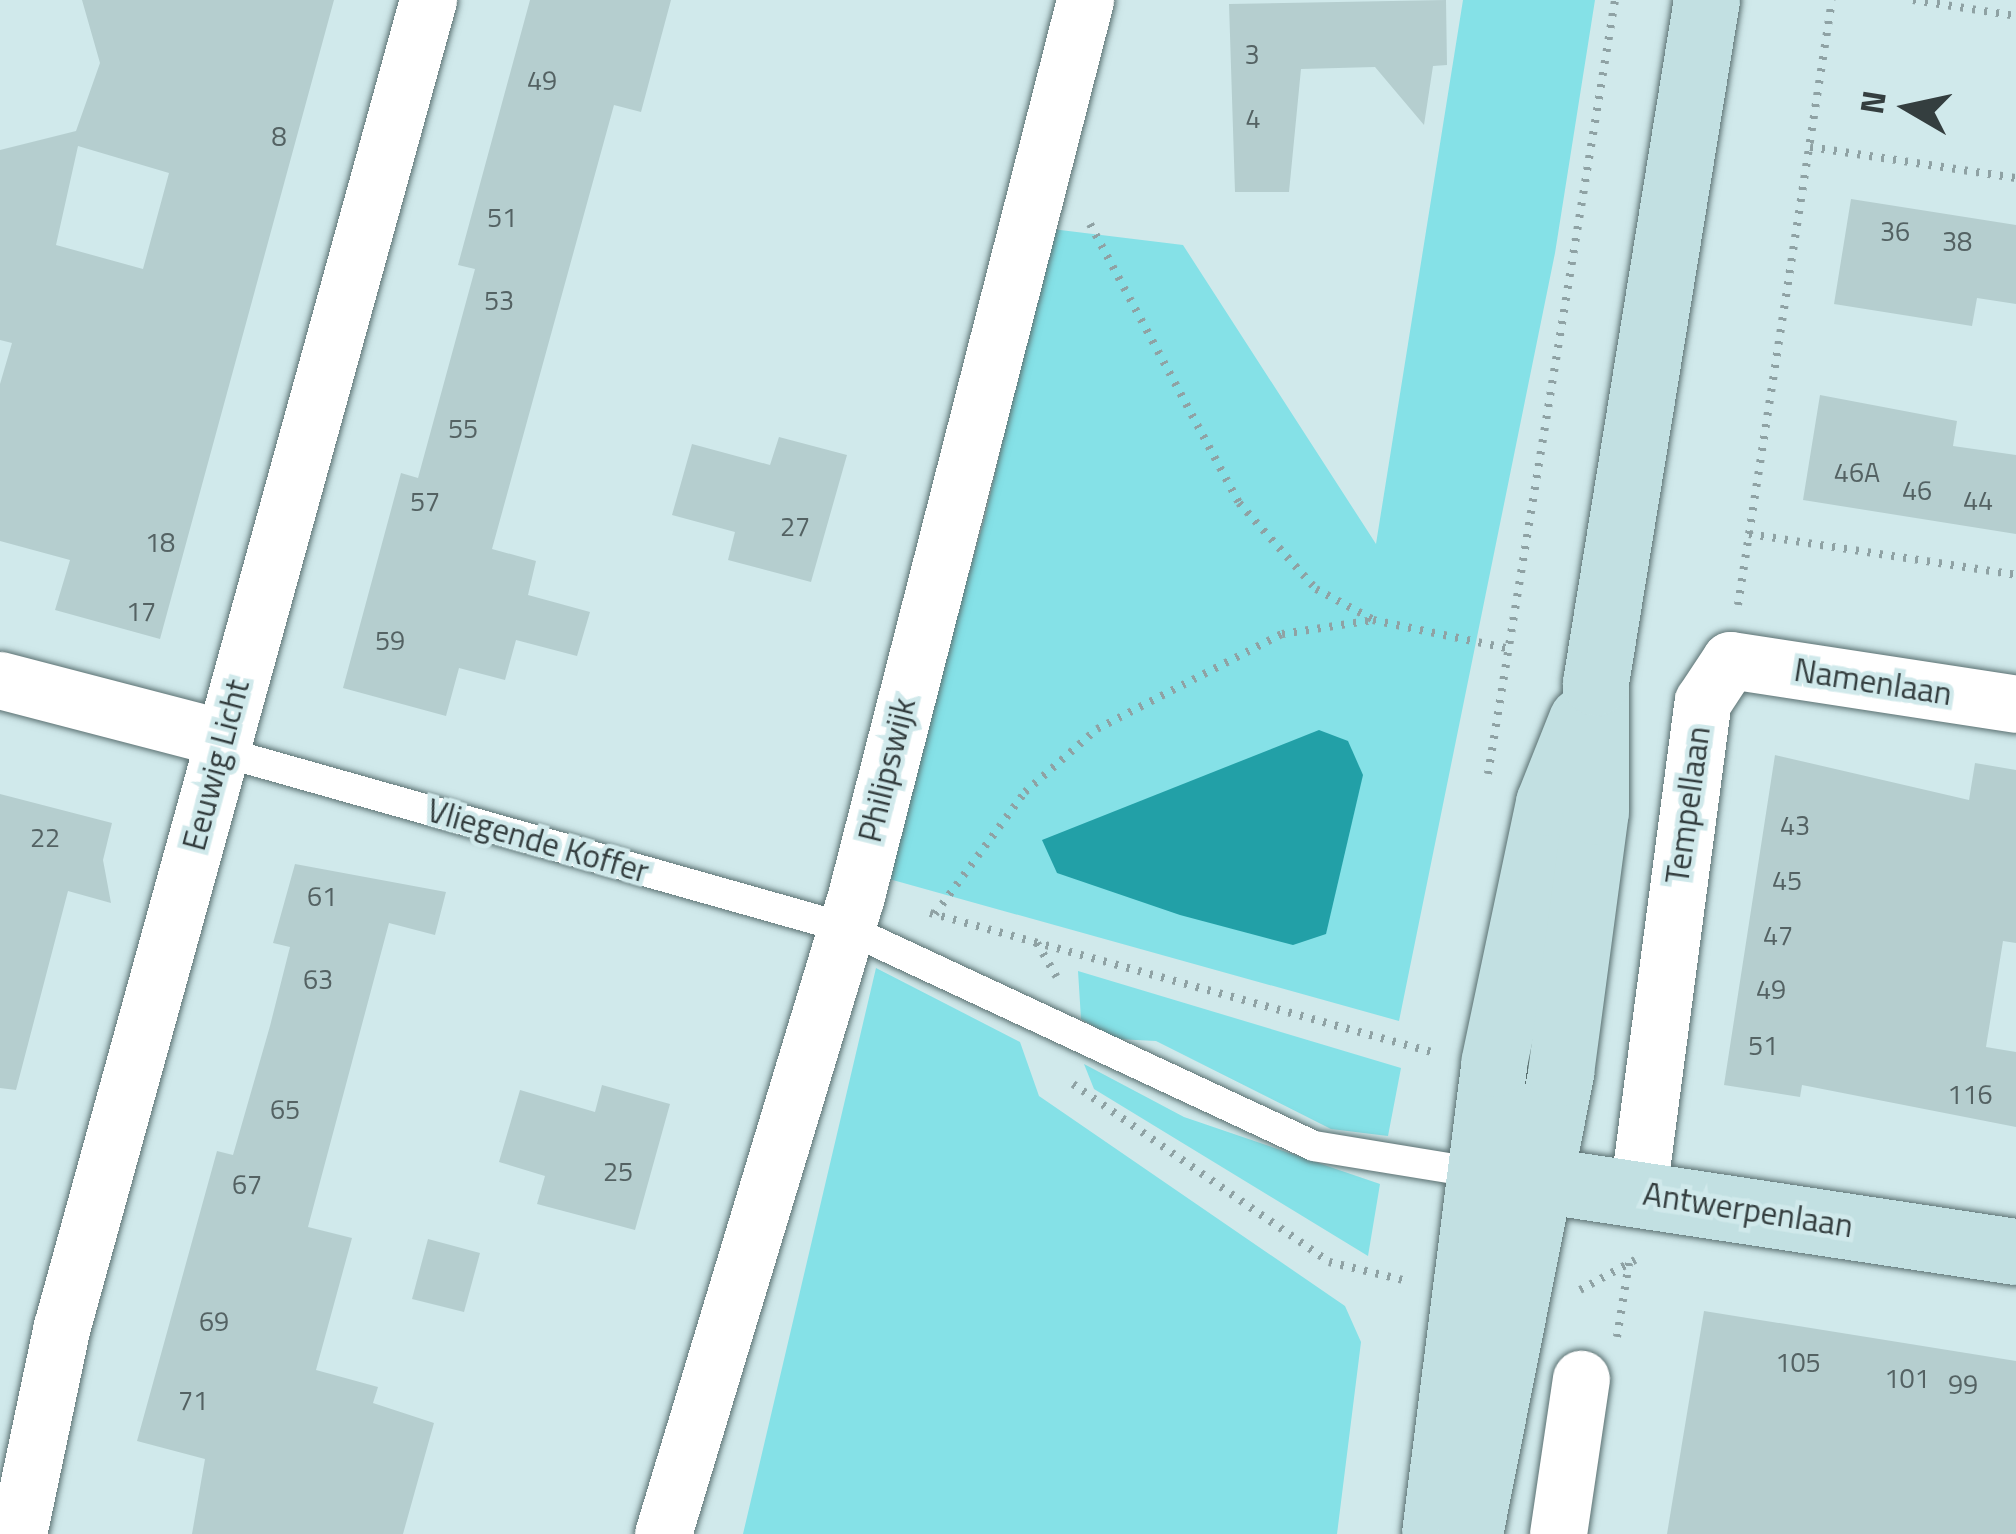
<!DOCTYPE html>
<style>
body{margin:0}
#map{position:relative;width:2016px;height:1534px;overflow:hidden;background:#d0e9eb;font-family:"Titillium Web",sans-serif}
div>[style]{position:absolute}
.green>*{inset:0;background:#85e1e7}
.water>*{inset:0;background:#22a0a7}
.building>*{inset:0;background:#b5cecf}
.path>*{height:8px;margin-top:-4px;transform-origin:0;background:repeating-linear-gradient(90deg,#8fa2a4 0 3px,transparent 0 12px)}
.roads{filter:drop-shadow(0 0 3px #5a7071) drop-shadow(0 0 3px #5a7071)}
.lane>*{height:30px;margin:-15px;padding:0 15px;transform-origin:15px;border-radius:15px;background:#fff}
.street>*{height:57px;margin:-28.5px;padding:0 28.5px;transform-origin:28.5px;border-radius:28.5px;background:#fff}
.secondary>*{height:66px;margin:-33px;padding:0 33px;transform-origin:33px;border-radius:33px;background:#c2e0e2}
span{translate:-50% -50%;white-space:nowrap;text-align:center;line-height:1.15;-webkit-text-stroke:9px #d0e9eb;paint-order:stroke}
.number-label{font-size:27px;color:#546263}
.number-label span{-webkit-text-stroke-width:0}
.street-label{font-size:33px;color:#343e3f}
.north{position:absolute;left:1848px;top:48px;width:120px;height:120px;-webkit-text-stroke:9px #d0e9eb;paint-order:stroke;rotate:279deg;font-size:33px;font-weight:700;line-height:48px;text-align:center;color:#343e3f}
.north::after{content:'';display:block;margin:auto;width:42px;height:54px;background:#343e3f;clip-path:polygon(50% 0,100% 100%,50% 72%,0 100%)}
</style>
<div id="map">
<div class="green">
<i style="clip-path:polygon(1463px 0,1595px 0,1555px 253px,1399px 1021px,882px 877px,985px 517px,1052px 229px,1183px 245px,1376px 544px)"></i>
<i style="clip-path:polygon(876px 968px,1020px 1042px,1039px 1096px,1345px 1306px,1361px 1342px,1337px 1534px,743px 1534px)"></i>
<i style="clip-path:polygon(1078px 971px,1401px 1068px,1388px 1136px,1331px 1129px,1156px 1041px,1116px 1039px,1081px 1019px)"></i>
<i style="clip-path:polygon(1084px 1064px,1184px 1117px,1380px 1184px,1368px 1256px,1094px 1089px)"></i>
</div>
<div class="water">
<i style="clip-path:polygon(1319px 730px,1348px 741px,1363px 775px,1326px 934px,1293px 945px,1180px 915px,1057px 873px,1042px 840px)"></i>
</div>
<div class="building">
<i style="clip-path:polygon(evenodd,82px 0,334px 0,160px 639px,55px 610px,70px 560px,0 541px,0 384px,12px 343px,0 340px,0 150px,76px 131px,100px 63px,82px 0,78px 146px,169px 173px,143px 269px,56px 245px,78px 146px)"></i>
<i style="clip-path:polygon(530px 0,671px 0,641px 112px,614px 105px,492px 549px,536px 561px,528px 595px,590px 612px,577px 656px,516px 640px,505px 680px,459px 668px,446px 716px,343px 688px,401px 473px,418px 478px,475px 269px,458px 265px)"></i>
<i style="clip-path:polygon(1446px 0,1447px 65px,1433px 66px,1424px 125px,1375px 67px,1301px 69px,1289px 192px,1235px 192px,1229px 4px)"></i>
<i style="clip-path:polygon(1851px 199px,2016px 225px,2016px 304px,1977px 298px,1972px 326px,1834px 304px)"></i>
<i style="clip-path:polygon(1820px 395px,1957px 421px,1953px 446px,2016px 455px,2016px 534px,1803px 500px)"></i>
<i style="clip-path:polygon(779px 437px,847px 455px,811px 582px,728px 560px,735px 532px,672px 515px,692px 444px,770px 465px)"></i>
<i style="clip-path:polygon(1775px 755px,1969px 800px,1975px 763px,2016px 770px,2016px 943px,2003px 941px,1986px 1047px,2016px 1052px,2016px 1127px,1802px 1085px,1800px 1097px,1724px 1085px)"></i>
<i style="clip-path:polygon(0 794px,112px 823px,103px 860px,111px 903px,68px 891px,16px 1090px,0 1088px)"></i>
<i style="clip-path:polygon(295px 864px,446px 892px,435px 935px,389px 923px,308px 1227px,352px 1238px,316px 1370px,378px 1387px,373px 1403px,434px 1423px,403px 1534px,192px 1534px,205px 1459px,137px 1441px,217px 1151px,233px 1155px,270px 1026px,290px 947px,273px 943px)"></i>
<i style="clip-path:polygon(602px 1085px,670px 1104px,635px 1230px,537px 1204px,545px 1176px,499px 1162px,520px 1090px,595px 1112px)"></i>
<i style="clip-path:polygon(428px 1239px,480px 1253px,464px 1312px,412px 1299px)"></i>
<i style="clip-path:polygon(1704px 1311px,2016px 1361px,2016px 1534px,1667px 1534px)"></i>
</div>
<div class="path">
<i style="left:1913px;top:0;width:104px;rotate:8.8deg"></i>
<i style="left:1810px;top:147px;width:208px;rotate:8.6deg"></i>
<i style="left:1090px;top:224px;width:316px;rotate:61.9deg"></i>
<i style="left:1239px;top:503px;width:115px;rotate:48.2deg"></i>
<i style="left:1316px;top:589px;width:64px;rotate:28.2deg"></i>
<i style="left:1749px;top:534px;width:270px;rotate:8.7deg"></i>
<i style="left:1738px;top:605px;width:612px;rotate:-81.17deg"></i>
<i style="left:1488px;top:774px;width:784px;rotate:-80.68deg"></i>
<i style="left:930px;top:913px;width:524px;rotate:15.49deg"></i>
<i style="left:935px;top:914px;width:152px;rotate:-53.6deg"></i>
<i style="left:1025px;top:792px;width:96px;rotate:-41.2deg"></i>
<i style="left:1097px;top:729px;width:208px;rotate:-27.2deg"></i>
<i style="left:1282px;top:634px;width:92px;rotate:-8.7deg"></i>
<i style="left:1373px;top:620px;width:141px;rotate:11.9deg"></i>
<i style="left:1037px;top:943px;width:39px;rotate:60deg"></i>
<i style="left:1073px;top:1084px;width:312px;rotate:34.8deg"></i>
<i style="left:1329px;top:1262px;width:80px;rotate:13.7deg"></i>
<i style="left:1580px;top:1290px;width:63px;rotate:-28.6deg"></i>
<i style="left:1617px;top:1337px;width:75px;rotate:-80.8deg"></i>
</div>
<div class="roads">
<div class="lane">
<i style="left:222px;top:738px;width:30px;rotate:42deg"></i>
<i style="left:244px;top:758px;width:626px;rotate:15.77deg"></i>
<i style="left:846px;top:928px;width:516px;rotate:24.98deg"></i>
<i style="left:1314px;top:1146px;width:166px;rotate:9.3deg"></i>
</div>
<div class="street">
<i style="left:0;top:680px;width:229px;rotate:14.6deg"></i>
<i style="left:1638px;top:1192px;width:495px;rotate:-82.5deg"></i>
<i style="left:1703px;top:701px;width:49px;rotate:-56.6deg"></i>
<i style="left:1730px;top:660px;width:289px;rotate:8.7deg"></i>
<i style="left:18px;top:1534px;width:213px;rotate:-78.1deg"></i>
<i style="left:62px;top:1326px;width:1376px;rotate:-74.57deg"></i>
<i style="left:663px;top:1534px;width:667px;rotate:-73.17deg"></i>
<i style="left:856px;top:896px;width:925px;rotate:-75.66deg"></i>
<i style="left:1558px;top:1534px;width:157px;rotate:-81.6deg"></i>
</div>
<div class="secondary">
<i style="left:1500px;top:1174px;width:522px;rotate:8.6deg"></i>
<i style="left:1435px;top:1534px;width:474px;rotate:-82.8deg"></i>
<i style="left:1494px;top:1064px;width:267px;rotate:-78.1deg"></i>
<i style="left:1549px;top:803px;width:89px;rotate:-68.3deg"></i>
<i style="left:1470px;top:1534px;width:470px;rotate:-78.8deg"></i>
<i style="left:1561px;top:1073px;width:263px;rotate:-82.4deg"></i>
<i style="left:1596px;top:812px;width:129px;rotate:-90deg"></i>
<i style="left:1596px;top:683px;width:692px;rotate:-80.77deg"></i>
</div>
</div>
<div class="number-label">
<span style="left:1252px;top:54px">3</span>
<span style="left:542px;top:80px">49</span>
<span style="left:1253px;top:118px">4</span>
<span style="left:279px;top:136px">8</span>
<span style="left:502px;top:217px">51</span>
<span style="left:1895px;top:231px">36</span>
<span style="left:1957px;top:241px">38</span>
<span style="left:499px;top:300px">53</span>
<span style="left:463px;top:428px">55</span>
<span style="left:1857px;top:472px">46A</span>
<span style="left:1917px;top:490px">46</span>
<span style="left:1978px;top:500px">44</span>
<span style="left:425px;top:501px">57</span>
<span style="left:795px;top:526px">27</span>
<span style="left:160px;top:542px">18</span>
<span style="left:141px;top:611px">17</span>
<span style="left:390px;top:640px">59</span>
<span style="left:1795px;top:825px">43</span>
<span style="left:45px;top:837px">22</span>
<span style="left:1787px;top:880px">45</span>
<span style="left:322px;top:896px">61</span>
<span style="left:1778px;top:935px">47</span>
<span style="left:318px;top:979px">63</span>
<span style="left:1771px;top:989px">49</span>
<span style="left:1763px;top:1045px">51</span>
<span style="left:1970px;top:1094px">116</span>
<span style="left:285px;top:1109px">65</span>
<span style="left:618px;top:1171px">25</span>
<span style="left:247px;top:1184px">67</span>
<span style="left:214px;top:1321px">69</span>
<span style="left:1798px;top:1362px">105</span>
<span style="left:1907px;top:1378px">101</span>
<span style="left:1963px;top:1384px">99</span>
<span style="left:193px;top:1400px">71</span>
</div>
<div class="street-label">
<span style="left:1873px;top:682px;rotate:9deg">Namenlaan</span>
<span style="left:216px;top:765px;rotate:-75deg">Eeuwig Licht</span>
<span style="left:887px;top:770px;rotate:-76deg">Philipswijk</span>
<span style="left:1688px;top:805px;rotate:-82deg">Tempellaan</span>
<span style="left:538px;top:841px;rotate:16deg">Vliegende Koffer</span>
<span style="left:1748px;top:1210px;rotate:9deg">Antwerpenlaan</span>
</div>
<div class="north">N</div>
</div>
